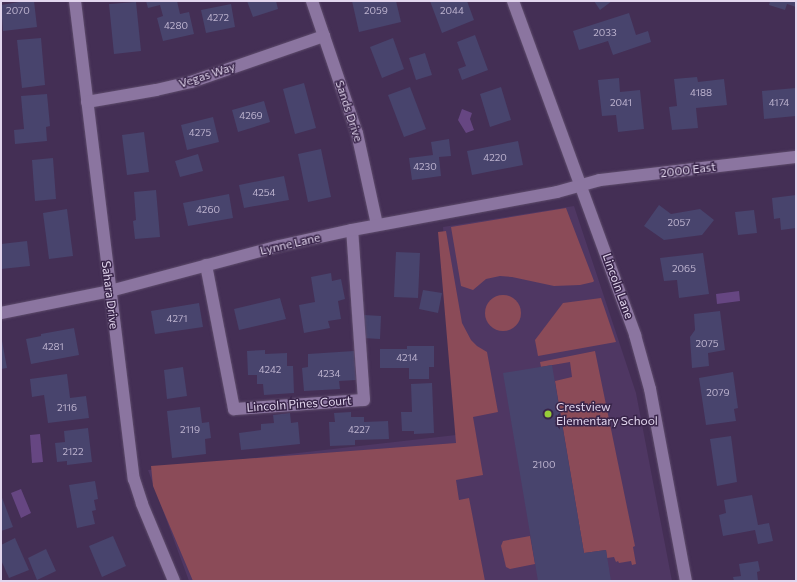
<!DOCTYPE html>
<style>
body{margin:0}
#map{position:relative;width:797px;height:582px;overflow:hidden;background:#442f55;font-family:Commissioner,sans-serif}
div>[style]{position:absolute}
.built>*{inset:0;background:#4f3763}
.green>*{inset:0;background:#8b4b58}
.round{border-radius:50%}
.water>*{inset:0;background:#664682}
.building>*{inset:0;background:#48446d}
.roads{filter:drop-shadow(0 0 1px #5e4c6c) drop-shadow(0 0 1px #5e4c6c)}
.minor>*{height:12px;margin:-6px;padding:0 6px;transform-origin:6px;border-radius:6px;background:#8b75a0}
.dots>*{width:11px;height:11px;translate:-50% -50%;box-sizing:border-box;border:2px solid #39254a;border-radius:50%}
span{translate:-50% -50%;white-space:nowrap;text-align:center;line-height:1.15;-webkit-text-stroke:3px #39254a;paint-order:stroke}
.number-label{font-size:10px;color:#bcb2ce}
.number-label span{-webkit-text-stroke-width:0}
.street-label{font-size:12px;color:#e2d6ee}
.poi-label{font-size:12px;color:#e2d6ee}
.left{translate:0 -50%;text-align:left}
.frame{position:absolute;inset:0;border:2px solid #e2d6ee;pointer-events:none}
</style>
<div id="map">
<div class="built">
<i style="clip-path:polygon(574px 206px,636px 393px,672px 581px,189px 581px,148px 470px,456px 435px,443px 227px)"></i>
</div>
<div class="green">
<i style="clip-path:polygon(566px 208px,594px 281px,593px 282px,580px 285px,554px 286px,512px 277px,500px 276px,486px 279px,473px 290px,461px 286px,451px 227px)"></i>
<i style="clip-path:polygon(446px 231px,462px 323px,471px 340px,477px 346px,487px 352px,498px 412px,473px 417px,483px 475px,456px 480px,459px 500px,469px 498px,485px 581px,193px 581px,160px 503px,153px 486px,151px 466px,456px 443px,438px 232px)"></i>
<i class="round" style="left:485px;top:295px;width:36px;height:36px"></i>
<i style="clip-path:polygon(601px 298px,616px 342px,538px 356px,535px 340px,563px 303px)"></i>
<i style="clip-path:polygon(595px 351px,635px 546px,633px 547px,636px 564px,632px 565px,631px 561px,619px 563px,618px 561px,616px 562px,614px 557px,607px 558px,606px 550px,584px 553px,555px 381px,572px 377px,570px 362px,541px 367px,540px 362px)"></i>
<i style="clip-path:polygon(530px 536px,535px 564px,510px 569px,506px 567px,501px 546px,503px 541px)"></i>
</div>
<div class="water">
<i style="clip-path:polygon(462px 109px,472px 113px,470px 119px,474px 130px,466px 133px,458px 120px)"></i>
<i style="clip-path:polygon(739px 291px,740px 301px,717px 304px,716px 294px)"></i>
<i style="clip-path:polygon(40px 434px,43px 462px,32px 463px,30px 435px)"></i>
<i style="clip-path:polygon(21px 489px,31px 513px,21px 518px,11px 493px)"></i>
</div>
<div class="building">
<i style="clip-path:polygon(19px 1px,34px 1px,37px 27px,3px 31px,1px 5px,19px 2px)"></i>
<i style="clip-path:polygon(146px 1px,177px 1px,180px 14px,189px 12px,194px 34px,163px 41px,157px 18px,163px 16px,160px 5px,148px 8px)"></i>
<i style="clip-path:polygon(247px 1px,276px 1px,278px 9px,253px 17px)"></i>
<i style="clip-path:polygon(352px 1px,396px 1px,401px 22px,359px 32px)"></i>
<i style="clip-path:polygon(430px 1px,467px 1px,474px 20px,442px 33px)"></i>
<i style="clip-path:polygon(594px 1px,612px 1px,600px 10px)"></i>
<i style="clip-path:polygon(770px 1px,796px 1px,796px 7px,787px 4px,785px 10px,769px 5px)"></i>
<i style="clip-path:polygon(136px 2px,141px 51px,114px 54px,109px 4px)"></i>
<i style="clip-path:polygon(231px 4px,235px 27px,206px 33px,201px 10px)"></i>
<i style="clip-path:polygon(629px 13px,636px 35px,648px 31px,651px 42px,613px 55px,608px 41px,579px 50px,573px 31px)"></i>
<i style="clip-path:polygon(475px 35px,488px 70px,462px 80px,458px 69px,466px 66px,457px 42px)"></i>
<i style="clip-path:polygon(41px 38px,45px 85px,22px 88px,17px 40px)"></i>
<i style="clip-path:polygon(393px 38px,404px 69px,382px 78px,370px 47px)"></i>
<i style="clip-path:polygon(425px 53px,432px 75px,416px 80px,409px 58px)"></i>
<i style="clip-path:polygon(697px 77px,698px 82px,724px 79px,727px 105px,696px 108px,698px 128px,672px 130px,669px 107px,677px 106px,674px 79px)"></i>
<i style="clip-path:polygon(619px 78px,620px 92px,640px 90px,644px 129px,618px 132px,616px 115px,602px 116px,598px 80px)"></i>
<i style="clip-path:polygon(304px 83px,316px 128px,295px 134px,283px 89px)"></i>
<i style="clip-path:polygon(410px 87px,426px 129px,404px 137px,388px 95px)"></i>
<i style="clip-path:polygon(501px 87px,511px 120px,490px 127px,480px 94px)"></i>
<i style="clip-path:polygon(796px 88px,796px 116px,764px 119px,762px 91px)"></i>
<i style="clip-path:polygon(47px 94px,50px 126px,46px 127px,47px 141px,15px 144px,14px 130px,24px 129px,21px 96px)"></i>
<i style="clip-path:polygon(264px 101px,270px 122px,238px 132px,232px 110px)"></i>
<i style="clip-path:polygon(213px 117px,219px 142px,187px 150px,181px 125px)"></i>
<i style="clip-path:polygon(144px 132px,149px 172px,127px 175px,122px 135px)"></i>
<i style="clip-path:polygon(449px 139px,451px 156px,439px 157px,441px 176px,412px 180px,409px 158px,433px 155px,431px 142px)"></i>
<i style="clip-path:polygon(518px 141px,523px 165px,472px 175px,467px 151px)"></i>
<i style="clip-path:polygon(321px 149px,331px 197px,308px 202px,298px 154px)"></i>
<i style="clip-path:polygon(198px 154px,203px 171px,180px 177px,175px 161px)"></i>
<i style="clip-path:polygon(53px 158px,56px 199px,35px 201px,32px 160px)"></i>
<i style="clip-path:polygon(284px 176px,289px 200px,244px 208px,239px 185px)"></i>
<i style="clip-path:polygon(156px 190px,160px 237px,135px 239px,133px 221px,136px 220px,134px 192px)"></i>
<i style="clip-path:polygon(229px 194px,233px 218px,188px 226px,183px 203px)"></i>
<i style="clip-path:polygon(796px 195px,796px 228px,781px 230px,780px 218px,774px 219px,772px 198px)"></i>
<i style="clip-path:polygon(659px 205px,671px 214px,700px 209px,714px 220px,702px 235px,664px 240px,644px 226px)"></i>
<i style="clip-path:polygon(67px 209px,73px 256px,49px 259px,43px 213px)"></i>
<i style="clip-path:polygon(754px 210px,757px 233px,738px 235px,735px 212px)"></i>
<i style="clip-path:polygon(27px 241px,30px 266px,1px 269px,1px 244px)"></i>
<i style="clip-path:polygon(396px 252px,420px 253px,418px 298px,394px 297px)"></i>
<i style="clip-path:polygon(703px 253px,709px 294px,679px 298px,677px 280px,664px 281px,660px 258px)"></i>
<i style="clip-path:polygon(331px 273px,332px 281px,341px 279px,345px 299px,338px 301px,341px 319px,328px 321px,330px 328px,304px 333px,299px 305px,315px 302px,311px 277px)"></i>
<i style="clip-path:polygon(423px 290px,442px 293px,438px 313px,419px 309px)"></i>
<i style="clip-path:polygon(280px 298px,286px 319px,239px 330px,234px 309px)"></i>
<i style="clip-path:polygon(199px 303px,203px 327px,155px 334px,151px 311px)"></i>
<i style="clip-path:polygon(720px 311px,725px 350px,708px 353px,709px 366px,692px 368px,690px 337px,695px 330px,694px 314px)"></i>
<i style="clip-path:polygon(364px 315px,381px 316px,380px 339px,363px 338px)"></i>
<i style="clip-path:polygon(74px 328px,79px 355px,31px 364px,26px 339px,41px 336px,41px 334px)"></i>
<i style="clip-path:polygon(2px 341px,7px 368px,1px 369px,1px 342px)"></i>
<i style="clip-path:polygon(407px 346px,434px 346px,434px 367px,429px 367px,429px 379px,409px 379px,409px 368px,380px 368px,380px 349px,407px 349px)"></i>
<i style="clip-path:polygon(265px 350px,265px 354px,287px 353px,287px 366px,293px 366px,294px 393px,264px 395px,263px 384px,257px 384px,257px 375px,248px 375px,247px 351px)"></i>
<i style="clip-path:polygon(354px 351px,356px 380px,339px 381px,340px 389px,304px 391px,302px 368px,308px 367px,308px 354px)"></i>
<i style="clip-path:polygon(552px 365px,584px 553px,606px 550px,611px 581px,538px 581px,503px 373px)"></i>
<i style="clip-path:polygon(183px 367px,187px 396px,167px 399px,164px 370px)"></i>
<i style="clip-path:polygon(733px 372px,738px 408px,734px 409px,736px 421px,706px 425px,699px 378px)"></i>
<i style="clip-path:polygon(67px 374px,70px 398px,86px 396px,89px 418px,48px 423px,44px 395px,32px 397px,30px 379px)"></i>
<i style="clip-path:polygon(432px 383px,434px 433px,414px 434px,414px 431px,402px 431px,401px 412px,412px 412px,411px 384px)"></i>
<i style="clip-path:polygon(200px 407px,202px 423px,209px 422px,211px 438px,205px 439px,206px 454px,172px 458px,167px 411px)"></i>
<i style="clip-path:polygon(351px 412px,351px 417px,364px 417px,364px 422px,388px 421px,389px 439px,355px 440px,355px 445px,330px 446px,329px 422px,335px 422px,334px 413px)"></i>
<i style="clip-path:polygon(290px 413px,291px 423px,298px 422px,300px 444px,241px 450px,239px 433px,261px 430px,261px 424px,274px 423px,273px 415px)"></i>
<i style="clip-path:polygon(88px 428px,92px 462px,67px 465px,67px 461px,57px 462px,55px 443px,65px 442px,64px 431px)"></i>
<i style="clip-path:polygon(731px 436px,737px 482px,717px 486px,710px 439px)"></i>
<i style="clip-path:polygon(95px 481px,98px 499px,94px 500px,96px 510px,92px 511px,95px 524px,77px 528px,69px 485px)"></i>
<i style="clip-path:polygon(1px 495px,13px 527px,1px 531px)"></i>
<i style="clip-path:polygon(752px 495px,758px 525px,769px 523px,773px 541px,758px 544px,755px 530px,723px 536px,719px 515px,726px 513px,724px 500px)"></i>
<i style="clip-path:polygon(113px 536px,126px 566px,102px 577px,89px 546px)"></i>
<i style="clip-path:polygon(15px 538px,29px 570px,9px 578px,1px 560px,1px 545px)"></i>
<i style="clip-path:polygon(46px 549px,56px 571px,37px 580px,28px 558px)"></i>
<i style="clip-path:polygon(758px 561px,760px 571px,757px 572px,758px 581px,734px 581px,733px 577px,741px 576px,739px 564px)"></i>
</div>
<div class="roads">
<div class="minor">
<i style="left:75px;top:1px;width:482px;rotate:83deg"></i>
<i style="left:134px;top:479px;width:26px;rotate:72deg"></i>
<i style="left:142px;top:504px;width:83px;rotate:67.4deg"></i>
<i style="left:312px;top:1px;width:139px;rotate:71.2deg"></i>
<i style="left:357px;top:133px;width:94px;rotate:77.7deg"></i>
<i style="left:513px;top:1px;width:356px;rotate:69.9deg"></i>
<i style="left:635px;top:335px;width:56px;rotate:74.5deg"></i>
<i style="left:650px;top:389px;width:195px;rotate:79.4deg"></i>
<i style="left:87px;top:102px;width:70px;rotate:-9.9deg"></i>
<i style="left:156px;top:90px;width:36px;rotate:-13deg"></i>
<i style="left:191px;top:82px;width:141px;rotate:-19.1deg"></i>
<i style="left:206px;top:265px;width:147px;rotate:79deg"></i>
<i style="left:234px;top:409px;width:130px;rotate:-4deg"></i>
<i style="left:364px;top:400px;width:170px;rotate:-94deg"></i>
<i style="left:1px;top:313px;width:111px;rotate:-11.4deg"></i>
<i style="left:110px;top:291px;width:175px;rotate:-14.9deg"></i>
<i style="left:279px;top:246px;width:75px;rotate:-12.4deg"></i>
<i style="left:352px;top:230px;width:208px;rotate:-10.5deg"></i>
<i style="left:557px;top:192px;width:45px;rotate:-15.6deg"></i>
<i style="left:600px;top:180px;width:197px;rotate:-6.7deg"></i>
</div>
</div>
<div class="dots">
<i style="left:548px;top:414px;background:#97cc39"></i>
</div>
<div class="number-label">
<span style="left:18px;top:11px">2070</span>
<span style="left:376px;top:11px">2059</span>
<span style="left:452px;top:11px">2044</span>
<span style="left:218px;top:18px">4272</span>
<span style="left:176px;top:26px">4280</span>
<span style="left:605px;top:33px">2033</span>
<span style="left:701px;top:93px">4188</span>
<span style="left:621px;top:103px">2041</span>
<span style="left:779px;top:103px">4174</span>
<span style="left:251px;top:116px">4269</span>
<span style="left:200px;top:133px">4275</span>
<span style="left:495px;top:158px">4220</span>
<span style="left:425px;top:167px">4230</span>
<span style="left:264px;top:193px">4254</span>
<span style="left:208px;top:210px">4260</span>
<span style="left:679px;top:223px">2057</span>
<span style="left:684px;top:269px">2065</span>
<span style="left:177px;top:319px">4271</span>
<span style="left:707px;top:344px">2075</span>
<span style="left:53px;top:347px">4281</span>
<span style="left:407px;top:358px">4214</span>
<span style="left:270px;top:370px">4242</span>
<span style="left:329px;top:374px">4234</span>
<span style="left:718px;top:393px">2079</span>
<span style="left:67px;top:408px">2116</span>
<span style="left:190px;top:430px">2119</span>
<span style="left:359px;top:430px">4227</span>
<span style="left:73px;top:452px">2122</span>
<span style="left:544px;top:465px">2100</span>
</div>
<div class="street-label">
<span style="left:207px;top:75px;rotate:-18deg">Vegas Way</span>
<span style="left:349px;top:111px;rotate:72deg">Sands Drive</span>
<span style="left:688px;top:170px;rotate:-7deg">2000 East</span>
<span style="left:290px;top:244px;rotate:-13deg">Lynne Lane</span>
<span style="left:618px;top:286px;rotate:70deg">Lincoln Lane</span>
<span style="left:110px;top:295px;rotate:83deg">Sahara Drive</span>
<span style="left:299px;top:404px;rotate:-4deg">Lincoln Pines Court</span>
</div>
<div class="poi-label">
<span class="left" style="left:556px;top:414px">Crestview<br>Elementary School</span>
</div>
<div class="frame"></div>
</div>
